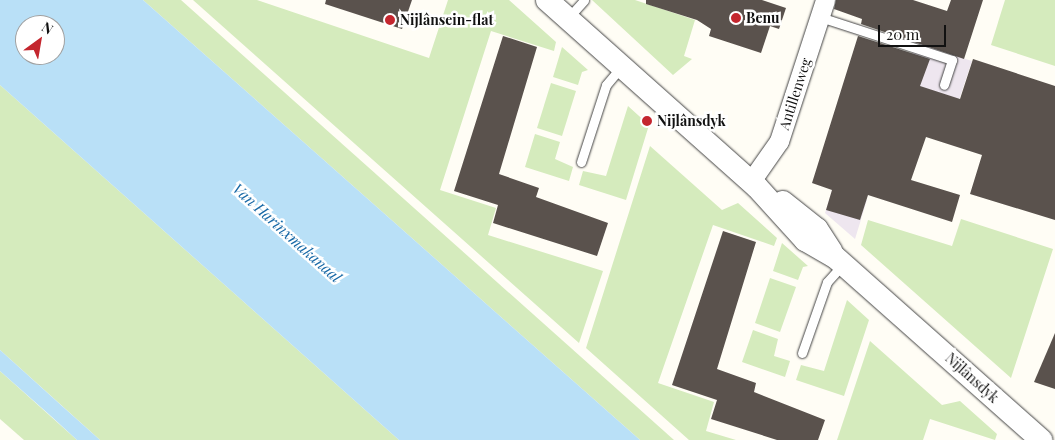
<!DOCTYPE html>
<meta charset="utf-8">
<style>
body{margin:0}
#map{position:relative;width:1055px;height:440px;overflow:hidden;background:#fffdf5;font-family:"Playfair Display",serif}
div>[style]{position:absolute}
.industrial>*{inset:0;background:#eee6ef}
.green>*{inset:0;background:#d5ebbd}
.water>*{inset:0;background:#b9e0f7}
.building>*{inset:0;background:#5a524d}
.roads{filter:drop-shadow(0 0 1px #444) drop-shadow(0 0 1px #444)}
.service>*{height:9px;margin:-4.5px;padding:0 4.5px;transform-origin:4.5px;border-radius:4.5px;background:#fff}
.minor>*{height:19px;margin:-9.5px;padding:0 9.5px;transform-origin:9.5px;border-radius:9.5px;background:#fff}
.tertiary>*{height:22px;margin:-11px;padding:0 11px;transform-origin:11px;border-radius:11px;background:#fff}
.dots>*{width:14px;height:14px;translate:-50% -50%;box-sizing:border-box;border:2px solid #fff;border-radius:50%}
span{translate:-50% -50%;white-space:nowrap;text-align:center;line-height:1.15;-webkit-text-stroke:5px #fff;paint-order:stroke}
.poi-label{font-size:14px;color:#111;font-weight:700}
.left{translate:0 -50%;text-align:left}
.street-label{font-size:14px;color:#111}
.water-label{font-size:15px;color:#1768a6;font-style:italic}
.north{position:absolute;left:15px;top:15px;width:50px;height:50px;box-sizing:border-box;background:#fff;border:1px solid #a0a0a0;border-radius:50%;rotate:32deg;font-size:14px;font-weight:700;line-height:20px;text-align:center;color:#111}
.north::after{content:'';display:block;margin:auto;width:18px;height:22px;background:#c4262e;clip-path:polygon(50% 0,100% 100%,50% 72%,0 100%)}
.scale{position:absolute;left:878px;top:25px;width:68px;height:22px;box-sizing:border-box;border:2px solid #111;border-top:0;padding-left:6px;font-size:15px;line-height:18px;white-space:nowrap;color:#111;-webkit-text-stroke:4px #fff;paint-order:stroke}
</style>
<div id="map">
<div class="industrial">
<i style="clip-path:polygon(837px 18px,972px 61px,953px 118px,906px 103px,912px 52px,834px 27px)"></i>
<i style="clip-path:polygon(832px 190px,867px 200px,855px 239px,825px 213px)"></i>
</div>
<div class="green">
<i style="clip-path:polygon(143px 0,181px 0,674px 440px,640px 440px)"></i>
<i style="clip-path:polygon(193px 0,257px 0,429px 58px,448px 0,509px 0,556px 42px,554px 51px,491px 31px,440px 190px,496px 208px,488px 235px,603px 271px,579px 343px)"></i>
<i style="clip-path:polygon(592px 0,635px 0,695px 20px,684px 56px,692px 59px,673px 75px)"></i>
<i style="clip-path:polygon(1005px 0,1055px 0,1055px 66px,991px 45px)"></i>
<i style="clip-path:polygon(562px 47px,588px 70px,582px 72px,578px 85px,553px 77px)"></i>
<i style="clip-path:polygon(551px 83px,576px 91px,562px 136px,537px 128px)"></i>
<i style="clip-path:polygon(0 85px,399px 440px,100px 440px,0 350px)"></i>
<i style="clip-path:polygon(628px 106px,649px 125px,626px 200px,579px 185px,583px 171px,606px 176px)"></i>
<i style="clip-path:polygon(535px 134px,560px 142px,555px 159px,573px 167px,569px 181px,525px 167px)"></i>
<i style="clip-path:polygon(650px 146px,722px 210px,738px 203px,777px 238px,774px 246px,713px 225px,658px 383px,714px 402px,706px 431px,736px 440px,689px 440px,586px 348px)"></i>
<i style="clip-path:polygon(961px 219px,1053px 249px,1011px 378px,861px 245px,868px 220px,952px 246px)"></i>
<i style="clip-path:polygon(782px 243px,808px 266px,803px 267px,798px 280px,773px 271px)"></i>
<i style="clip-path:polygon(770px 278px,796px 287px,780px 332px,755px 323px)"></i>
<i style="clip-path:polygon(847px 300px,869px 320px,844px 396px,796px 380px,801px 365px,824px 371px)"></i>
<i style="clip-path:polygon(753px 330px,778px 339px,774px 356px,790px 361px,785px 377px,742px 362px)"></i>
<i style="clip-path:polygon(870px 341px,942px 405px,960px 401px,997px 434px,995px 440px,930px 419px,923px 440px,837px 440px)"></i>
<i style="clip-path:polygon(0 371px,77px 440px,24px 440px,0 419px)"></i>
</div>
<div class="water">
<i style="clip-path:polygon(evenodd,0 0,143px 0,640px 440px,399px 440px,0 85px,0 0,25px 25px,55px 25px,55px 55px,25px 55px,25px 25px)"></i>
<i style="clip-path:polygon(0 350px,62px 406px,100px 440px,77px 440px,52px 417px,0 371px)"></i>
</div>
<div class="building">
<i style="clip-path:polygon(326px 0,412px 0,402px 29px,325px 4px)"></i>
<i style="clip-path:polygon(646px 0,762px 0,786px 8px,779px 29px,770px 26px,761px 53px,709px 36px,711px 29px,697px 20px,646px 4px)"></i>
<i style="clip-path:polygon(836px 0,913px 0,947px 11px,951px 0,983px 0,964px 59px,861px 24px,862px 19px,834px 9px)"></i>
<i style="clip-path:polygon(503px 36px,537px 47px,499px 174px,539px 188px,536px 197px,608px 223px,597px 256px,493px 223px,498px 205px,454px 191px)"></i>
<i style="clip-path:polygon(858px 36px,930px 59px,920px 86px,960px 99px,973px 59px,1055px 86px,1055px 220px,970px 194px,982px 155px,926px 137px,911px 180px,960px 195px,952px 222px,868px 195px,860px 220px,826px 210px,832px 190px,812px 183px)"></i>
<i style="clip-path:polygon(723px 231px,756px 242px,717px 369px,756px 383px,754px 392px,825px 420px,818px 440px,777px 440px,711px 419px,717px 400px,672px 385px)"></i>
<i style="clip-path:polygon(1055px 333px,1055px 389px,1034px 382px)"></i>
</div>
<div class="roads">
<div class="service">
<i style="left:820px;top:17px;width:139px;rotate:18deg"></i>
<i style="left:952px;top:60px;width:26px;rotate:108deg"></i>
<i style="left:568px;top:18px;width:24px;rotate:-48deg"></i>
<i style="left:581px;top:162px;width:81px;rotate:-72deg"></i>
<i style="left:606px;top:85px;width:23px;rotate:-50deg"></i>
<i style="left:802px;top:353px;width:75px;rotate:-70.6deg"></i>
<i style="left:827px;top:282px;width:24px;rotate:-48deg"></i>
</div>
<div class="minor">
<i style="left:751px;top:181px;width:49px;rotate:-55deg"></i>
<i style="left:779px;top:141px;width:148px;rotate:-71.9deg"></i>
</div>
<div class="tertiary">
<i style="left:547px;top:0;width:281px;rotate:41.7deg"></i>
<i style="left:757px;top:187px;width:72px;rotate:47.8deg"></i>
<i style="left:805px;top:240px;width:34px;rotate:30deg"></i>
<i style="left:835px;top:257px;width:276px;rotate:41.6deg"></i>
<i style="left:783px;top:202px;width:43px;rotate:38.5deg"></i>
<i style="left:817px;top:229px;width:27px;rotate:57deg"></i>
</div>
</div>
<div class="dots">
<i style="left:736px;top:18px;background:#c4262e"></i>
<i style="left:390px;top:20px;background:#c4262e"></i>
<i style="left:647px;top:121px;background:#c4262e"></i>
</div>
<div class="poi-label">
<span class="left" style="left:746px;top:18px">Benu</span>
<span class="left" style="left:400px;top:20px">Nijlânsein-flat</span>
<span class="left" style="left:657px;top:121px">Nijlânsdyk</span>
</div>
<div class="street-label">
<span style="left:795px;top:94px;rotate:-72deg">Antillenweg</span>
<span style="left:972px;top:378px;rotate:42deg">Nijlânsdyk</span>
</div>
<div class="water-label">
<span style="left:287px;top:233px;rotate:42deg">Van Harinxmakanaal</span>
</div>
<div class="north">N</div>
<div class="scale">20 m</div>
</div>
